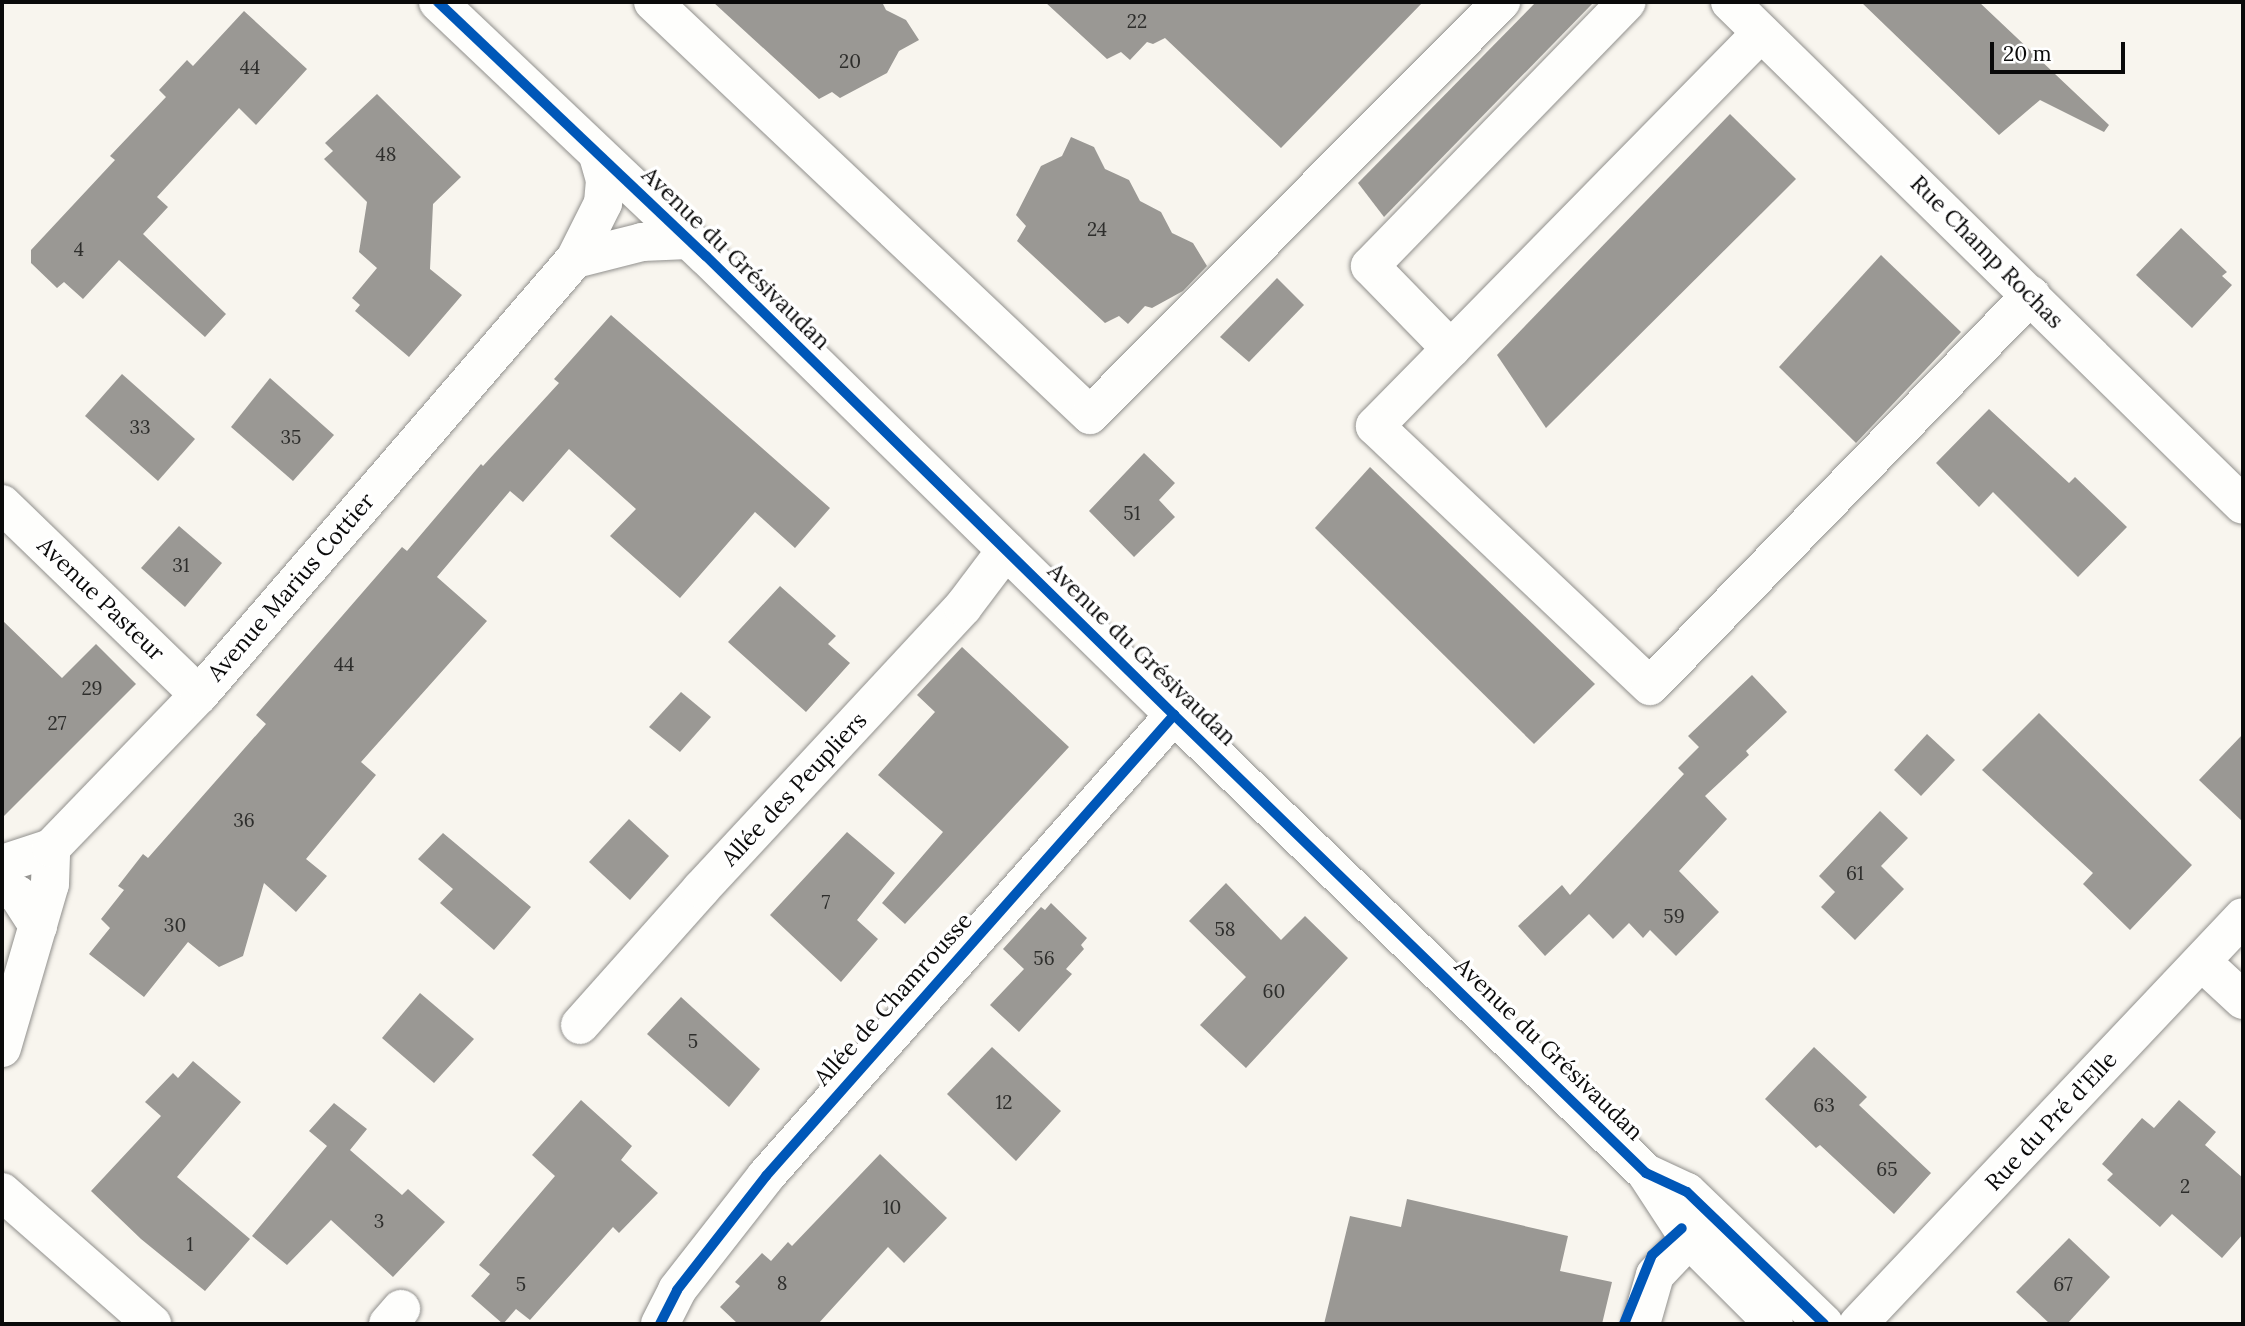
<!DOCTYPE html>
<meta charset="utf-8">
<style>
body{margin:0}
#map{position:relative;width:2245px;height:1326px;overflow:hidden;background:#f8f5ee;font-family:Lora,serif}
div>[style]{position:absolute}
.building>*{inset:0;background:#9a9894}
.roads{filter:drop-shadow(0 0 2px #91908d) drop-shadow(0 0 2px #91908d)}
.minor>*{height:38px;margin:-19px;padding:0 19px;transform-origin:19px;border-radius:19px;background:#fefefc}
.cycleway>*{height:10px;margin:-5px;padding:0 5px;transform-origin:5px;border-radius:5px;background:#0057b8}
span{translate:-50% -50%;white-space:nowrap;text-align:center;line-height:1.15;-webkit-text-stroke:7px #fff;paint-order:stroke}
.number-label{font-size:19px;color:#2e2e2c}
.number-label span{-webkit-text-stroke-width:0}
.street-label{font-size:23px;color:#0a0a0a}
.frame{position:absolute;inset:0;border:4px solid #0a0a0a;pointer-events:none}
.scale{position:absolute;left:1990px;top:42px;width:135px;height:32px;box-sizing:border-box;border:4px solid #0a0a0a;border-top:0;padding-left:9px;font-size:21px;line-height:24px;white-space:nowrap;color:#0a0a0a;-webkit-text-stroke:5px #fff;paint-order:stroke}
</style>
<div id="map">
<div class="building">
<i style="clip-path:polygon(713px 2px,882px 2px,886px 10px,906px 20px,919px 40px,899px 51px,887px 73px,840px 98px,832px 92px,819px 99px)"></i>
<i style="clip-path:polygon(1045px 2px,1423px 2px,1281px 148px,1165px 38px,1153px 44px,1147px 42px,1130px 60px,1121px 52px,1107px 59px)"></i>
<i style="clip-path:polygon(1536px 2px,1594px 2px,1384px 217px,1358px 183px)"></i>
<i style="clip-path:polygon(1861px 2px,1979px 2px,2109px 125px,2104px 132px,2040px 100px,1999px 135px)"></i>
<i style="clip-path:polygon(244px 11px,307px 69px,256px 125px,239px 108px,157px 197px,168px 207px,143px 234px,226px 314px,205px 337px,119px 260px,83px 299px,64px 282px,57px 288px,31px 263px,31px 250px,115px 160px,110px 156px,166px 97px,159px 90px,187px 60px,193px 66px)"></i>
<i style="clip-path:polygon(377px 94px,461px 177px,433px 204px,430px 269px,462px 295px,409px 357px,355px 311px,360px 305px,352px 298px,377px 268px,359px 252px,367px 202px,324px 159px,333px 151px,325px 143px)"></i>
<i style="clip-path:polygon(1730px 114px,1796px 179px,1546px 428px,1497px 355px)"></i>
<i style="clip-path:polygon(1071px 137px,1094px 147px,1105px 169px,1129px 180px,1140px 201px,1161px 212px,1172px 233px,1193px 243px,1207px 266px,1183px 291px,1152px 308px,1145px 306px,1128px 324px,1119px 316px,1105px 323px,1017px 241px,1026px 226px,1016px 215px,1041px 166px,1062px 156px)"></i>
<i style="clip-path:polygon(2181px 228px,2227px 272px,2222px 276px,2232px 285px,2192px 328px,2136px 275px)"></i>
<i style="clip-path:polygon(1881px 255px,1961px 332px,1856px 443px,1779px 367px)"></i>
<i style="clip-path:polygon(1277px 278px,1304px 305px,1249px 362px,1220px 337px)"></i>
<i style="clip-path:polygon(611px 315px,830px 508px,795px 548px,755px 512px,680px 598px,610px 536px,636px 509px,569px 449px,523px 502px,510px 491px,437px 577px,487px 621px,361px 762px,376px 775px,306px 859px,327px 876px,296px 912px,264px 883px,243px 956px,219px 967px,188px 942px,144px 997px,89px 954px,110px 928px,101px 919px,124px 890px,118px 886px,143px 854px,148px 858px,266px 724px,256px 715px,402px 547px,407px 551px,481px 464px,483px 466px,559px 383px,554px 379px)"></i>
<i style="clip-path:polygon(122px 374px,195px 439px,158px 481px,85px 416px)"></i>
<i style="clip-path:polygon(270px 378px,334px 435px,293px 481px,231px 427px)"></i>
<i style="clip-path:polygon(1989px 409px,2069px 483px,2075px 477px,2127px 527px,2078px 577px,1993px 492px,1979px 507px,1936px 463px)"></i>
<i style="clip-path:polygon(1144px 453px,1175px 483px,1159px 500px,1175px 517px,1134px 557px,1089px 511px)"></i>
<i style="clip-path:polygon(1370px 467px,1595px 684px,1534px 744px,1315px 528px)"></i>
<i style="clip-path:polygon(179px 526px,222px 563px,185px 607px,141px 568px)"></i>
<i style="clip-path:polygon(780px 586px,836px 636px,828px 644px,850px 663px,806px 712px,728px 642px)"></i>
<i style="clip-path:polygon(2px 620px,62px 678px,96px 644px,136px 684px,2px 818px)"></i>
<i style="clip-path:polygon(962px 647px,1069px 747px,905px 924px,882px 903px,943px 832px,878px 775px,935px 712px,917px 695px)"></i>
<i style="clip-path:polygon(1752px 675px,1787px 712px,1746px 751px,1749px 755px,1705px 796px,1727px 819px,1679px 871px,1719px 912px,1676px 956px,1650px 930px,1643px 938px,1629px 923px,1613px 939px,1589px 914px,1545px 956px,1518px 926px,1562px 885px,1570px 895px,1684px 774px,1678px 768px,1699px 747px,1688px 736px)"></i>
<i style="clip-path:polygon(681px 692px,711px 717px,680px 752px,649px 727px)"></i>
<i style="clip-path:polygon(2039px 713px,2192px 865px,2130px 930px,2083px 884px,2093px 873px,1982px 770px)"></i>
<i style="clip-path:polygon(1927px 734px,1955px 760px,1921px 796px,1894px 770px)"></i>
<i style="clip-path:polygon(2243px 734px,2243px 822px,2199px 780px)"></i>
<i style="clip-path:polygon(1880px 811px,1908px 838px,1881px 866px,1904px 889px,1855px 940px,1821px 907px,1835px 892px,1819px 876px)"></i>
<i style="clip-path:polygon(629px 819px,669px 856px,630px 900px,589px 862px)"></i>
<i style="clip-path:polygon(847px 832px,895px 873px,857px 920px,878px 939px,841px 982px,770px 915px)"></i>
<i style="clip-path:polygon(443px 833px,531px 907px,494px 950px,440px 903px,453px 889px,418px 859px)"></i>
<i style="clip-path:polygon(1226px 883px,1281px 940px,1305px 916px,1348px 958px,1246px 1068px,1200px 1025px,1246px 977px,1189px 921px)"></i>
<i style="clip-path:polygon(1051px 903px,1087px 938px,1081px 945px,1084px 949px,1066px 969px,1072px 974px,1019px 1032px,990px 1005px,1024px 969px,1003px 949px,1041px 907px,1045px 910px)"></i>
<i style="clip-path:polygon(420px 993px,474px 1039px,434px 1083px,382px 1038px)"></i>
<i style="clip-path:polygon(681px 997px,760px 1069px,729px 1107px,647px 1034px)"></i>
<i style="clip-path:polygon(992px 1047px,1061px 1111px,1016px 1161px,947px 1094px)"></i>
<i style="clip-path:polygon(1814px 1047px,1867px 1097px,1859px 1105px,1931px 1173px,1894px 1214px,1820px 1145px,1816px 1148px,1765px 1099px)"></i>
<i style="clip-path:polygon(193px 1061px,241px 1102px,177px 1177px,250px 1239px,205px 1291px,141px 1239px,91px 1191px,161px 1116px,145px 1102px,173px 1073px,178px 1078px)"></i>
<i style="clip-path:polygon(581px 1100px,632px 1146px,621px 1160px,658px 1193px,619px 1233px,613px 1227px,530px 1320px,516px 1309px,503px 1324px,471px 1296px,490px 1274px,479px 1265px,555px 1176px,532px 1155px)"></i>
<i style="clip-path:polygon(2179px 1100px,2216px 1132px,2205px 1145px,2243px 1178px,2243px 1234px,2222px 1258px,2172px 1214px,2160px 1227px,2107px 1180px,2113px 1174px,2102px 1164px,2142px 1118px,2154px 1128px)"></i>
<i style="clip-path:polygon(334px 1103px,367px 1129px,350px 1150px,402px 1195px,408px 1189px,445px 1222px,393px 1277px,331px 1220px,287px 1265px,252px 1236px,327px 1146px,309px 1131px)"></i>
<i style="clip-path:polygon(880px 1154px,947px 1218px,904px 1263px,888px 1247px,818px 1324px,738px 1324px,720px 1307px,740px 1286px,735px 1282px,762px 1253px,771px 1261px,788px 1242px,792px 1246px)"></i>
<i style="clip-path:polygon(1407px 1199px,1568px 1236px,1560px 1271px,1612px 1282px,1602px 1324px,1324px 1324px,1350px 1216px,1401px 1227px)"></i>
<i style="clip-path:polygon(2069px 1238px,2110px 1277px,2067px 1324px,2050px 1324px,2016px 1292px)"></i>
</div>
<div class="roads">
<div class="minor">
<i style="left:438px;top:2px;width:369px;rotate:43.5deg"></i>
<i style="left:706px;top:256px;width:656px;rotate:44.44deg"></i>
<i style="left:1174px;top:715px;width:658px;rotate:44.14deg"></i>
<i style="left:1646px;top:1173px;width:79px;rotate:56.9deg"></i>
<i style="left:1689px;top:1239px;width:120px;rotate:45deg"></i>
<i style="left:653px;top:2px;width:601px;rotate:43.38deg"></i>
<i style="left:1090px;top:415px;width:583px;rotate:-45.14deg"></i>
<i style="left:1730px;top:2px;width:718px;rotate:44.44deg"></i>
<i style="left:1761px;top:33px;width:551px;rotate:134.49deg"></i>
<i style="left:1375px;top:426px;width:378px;rotate:43.4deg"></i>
<i style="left:1650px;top:686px;width:546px;rotate:-45.74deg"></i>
<i style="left:575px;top:259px;width:69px;rotate:-14.2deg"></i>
<i style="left:642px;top:242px;width:46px;rotate:-2.5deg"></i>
<i style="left:1451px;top:349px;width:116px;rotate:-134.3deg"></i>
<i style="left:1370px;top:266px;width:368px;rotate:-45.8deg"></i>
<i style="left:2px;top:504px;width:274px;rotate:44.1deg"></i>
<i style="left:2px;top:864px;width:52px;rotate:-18.1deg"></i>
<i style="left:2px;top:885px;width:19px;rotate:32deg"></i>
<i style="left:18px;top:895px;width:37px;rotate:57deg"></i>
<i style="left:2202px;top:962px;width:56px;rotate:42.8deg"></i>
<i style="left:580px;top:1025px;width:182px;rotate:-48.3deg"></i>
<i style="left:701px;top:889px;width:385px;rotate:-47.1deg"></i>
<i style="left:963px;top:607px;width:71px;rotate:-53deg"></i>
<i style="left:2px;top:1048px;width:171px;rotate:-73.7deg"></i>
<i style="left:50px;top:884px;width:36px;rotate:-88deg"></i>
<i style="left:51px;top:848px;width:213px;rotate:-46deg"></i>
<i style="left:199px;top:695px;width:576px;rotate:-49.23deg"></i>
<i style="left:575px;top:259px;width:63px;rotate:-63.4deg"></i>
<i style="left:603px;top:203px;width:23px;rotate:-85deg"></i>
<i style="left:605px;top:180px;width:25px;rotate:-106deg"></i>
<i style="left:1646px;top:1173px;width:45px;rotate:24.9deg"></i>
<i style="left:1687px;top:1192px;width:190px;rotate:43.9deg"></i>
<i style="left:2px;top:1192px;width:200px;rotate:41.3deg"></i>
<i style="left:388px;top:1324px;width:20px;rotate:-49deg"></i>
<i style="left:660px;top:1324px;width:38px;rotate:-63deg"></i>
<i style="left:677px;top:1290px;width:145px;rotate:-52deg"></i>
<i style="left:766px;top:1176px;width:616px;rotate:-48.49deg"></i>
<i style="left:1641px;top:1324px;width:51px;rotate:-74.1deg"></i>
<i style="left:1655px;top:1275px;width:50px;rotate:-46.6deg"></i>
<i style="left:1689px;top:1239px;width:27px;rotate:-33deg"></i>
<i style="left:1858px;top:1324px;width:560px;rotate:-46.59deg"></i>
</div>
</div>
<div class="cycleway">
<i style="left:438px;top:2px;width:369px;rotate:43.5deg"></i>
<i style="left:706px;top:256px;width:656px;rotate:44.44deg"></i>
<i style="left:1174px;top:715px;width:658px;rotate:44.14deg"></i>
<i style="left:1646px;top:1173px;width:45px;rotate:24.9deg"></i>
<i style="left:1687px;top:1192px;width:190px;rotate:43.9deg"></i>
<i style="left:660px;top:1324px;width:38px;rotate:-63deg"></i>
<i style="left:677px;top:1290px;width:145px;rotate:-52deg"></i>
<i style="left:766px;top:1176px;width:616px;rotate:-48.49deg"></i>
<i style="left:1624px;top:1324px;width:74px;rotate:-67.9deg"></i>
<i style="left:1652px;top:1255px;width:40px;rotate:-42deg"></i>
</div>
<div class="number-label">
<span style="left:1137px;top:22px">22</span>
<span style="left:850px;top:62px">20</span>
<span style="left:250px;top:68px">44</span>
<span style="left:386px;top:155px">48</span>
<span style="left:1097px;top:230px">24</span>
<span style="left:79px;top:250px">4</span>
<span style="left:140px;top:428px">33</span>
<span style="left:291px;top:438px">35</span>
<span style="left:1132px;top:514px">51</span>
<span style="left:181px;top:566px">31</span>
<span style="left:344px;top:665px">44</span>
<span style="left:92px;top:689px">29</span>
<span style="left:57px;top:724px">27</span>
<span style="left:244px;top:821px">36</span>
<span style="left:1855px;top:874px">61</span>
<span style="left:826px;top:903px">7</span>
<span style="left:1674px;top:917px">59</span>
<span style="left:175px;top:926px">30</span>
<span style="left:1225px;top:930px">58</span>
<span style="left:1044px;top:959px">56</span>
<span style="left:1274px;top:992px">60</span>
<span style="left:693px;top:1042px">5</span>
<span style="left:1004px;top:1103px">12</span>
<span style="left:1824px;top:1106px">63</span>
<span style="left:1887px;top:1170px">65</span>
<span style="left:2185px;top:1187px">2</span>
<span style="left:892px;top:1208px">10</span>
<span style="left:379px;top:1222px">3</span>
<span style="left:190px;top:1245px">1</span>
<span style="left:782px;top:1284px">8</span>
<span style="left:521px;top:1285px">5</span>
<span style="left:2063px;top:1285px">67</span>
</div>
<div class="street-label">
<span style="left:1987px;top:252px;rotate:45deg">Rue Champ Rochas</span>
<span style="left:736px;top:258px;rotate:44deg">Avenue du Grésivaudan</span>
<span style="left:291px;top:587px;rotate:-49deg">Avenue Marius Cottier</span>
<span style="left:101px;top:599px;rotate:44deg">Avenue Pasteur</span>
<span style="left:1142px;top:654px;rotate:44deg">Avenue du Grésivaudan</span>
<span style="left:794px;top:789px;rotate:-47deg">Allée des Peupliers</span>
<span style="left:893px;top:999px;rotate:-48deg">Allée de Chamrousse</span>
<span style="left:1549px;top:1049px;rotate:44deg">Avenue du Grésivaudan</span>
<span style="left:2051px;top:1121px;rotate:-47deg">Rue du Pré d'Elle</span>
</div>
<div class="frame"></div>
<div class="scale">20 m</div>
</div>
